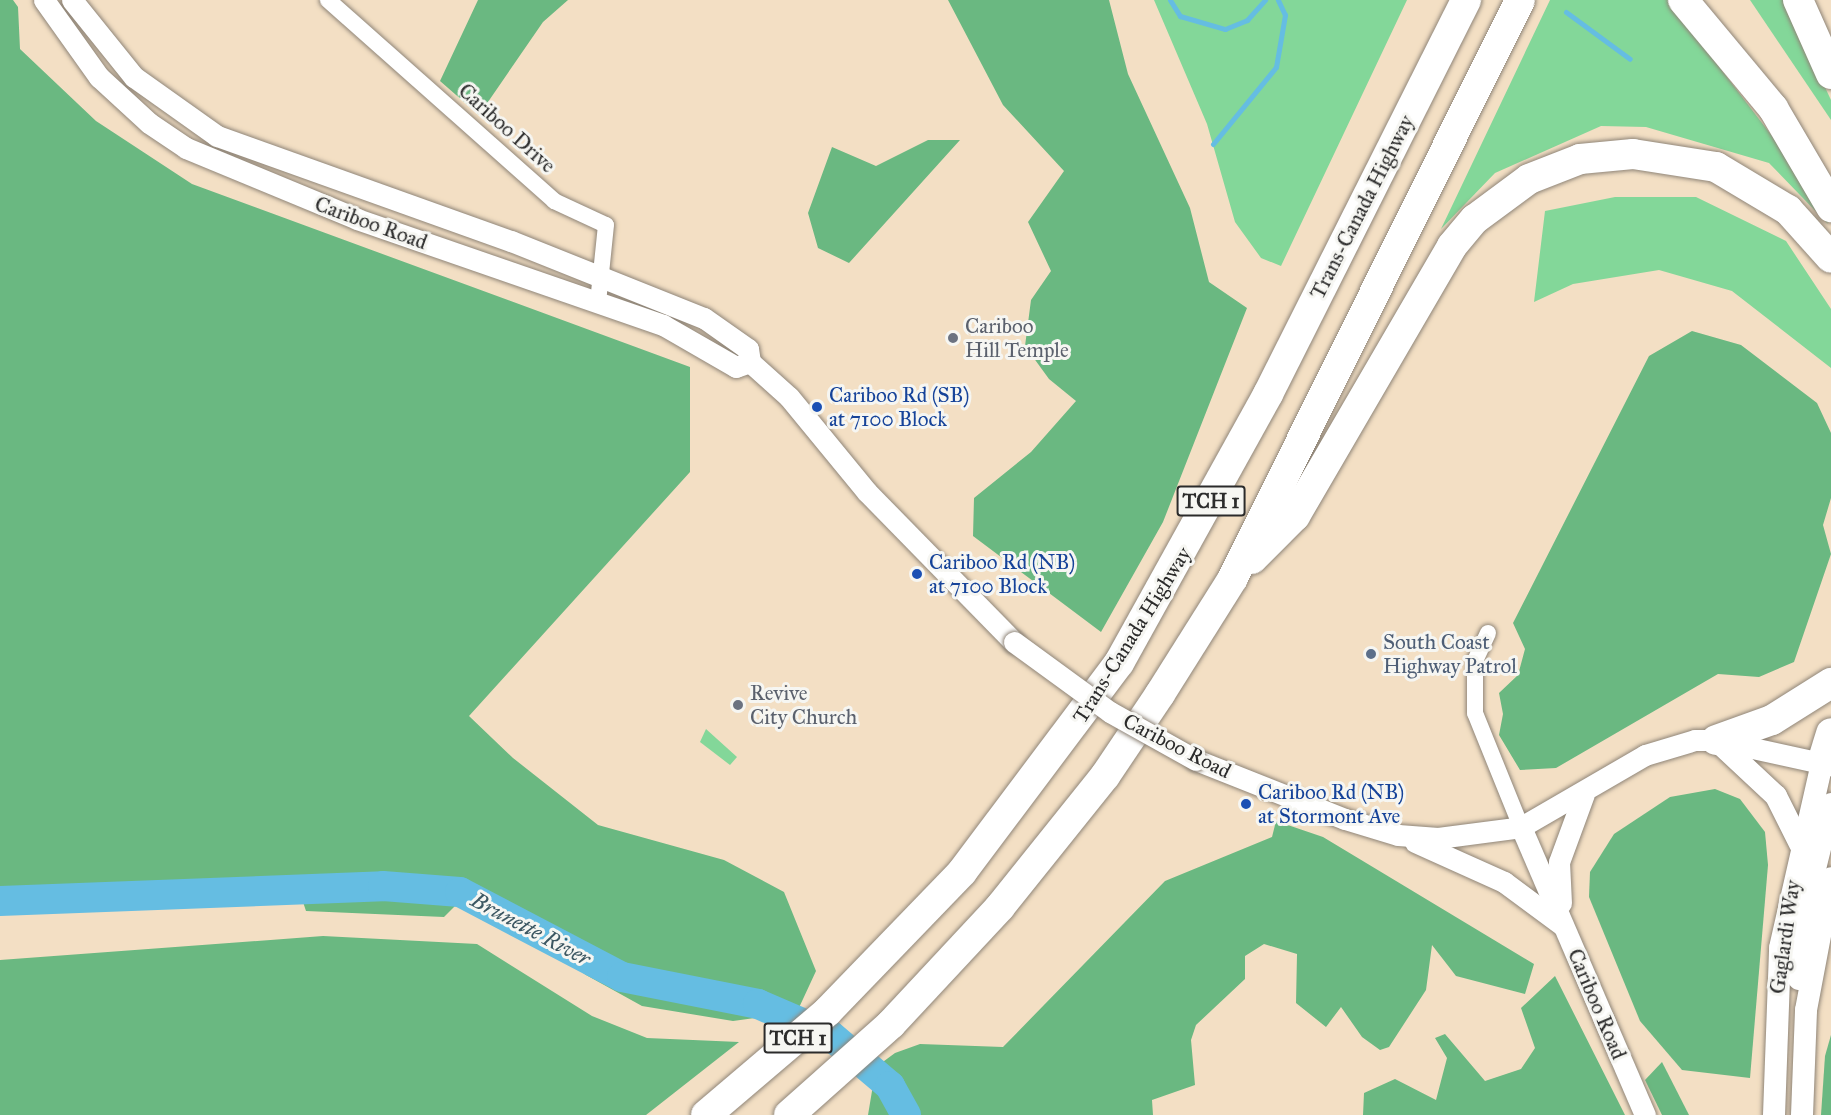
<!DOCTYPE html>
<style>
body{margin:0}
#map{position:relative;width:1831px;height:1115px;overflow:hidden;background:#f3dfc4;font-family:"IM FELL Great Primer",serif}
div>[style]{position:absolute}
.green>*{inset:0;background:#83d799}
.forest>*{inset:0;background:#6ab881}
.stream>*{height:5px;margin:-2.5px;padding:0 2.5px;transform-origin:2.5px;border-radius:2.5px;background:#65bde2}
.river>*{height:30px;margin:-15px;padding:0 15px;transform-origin:15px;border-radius:15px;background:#65bde2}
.roads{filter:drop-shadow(0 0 2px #8f8578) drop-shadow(0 0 2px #8f8578)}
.minor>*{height:16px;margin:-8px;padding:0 8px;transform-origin:8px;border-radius:8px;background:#fff}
.tertiary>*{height:21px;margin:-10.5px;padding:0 10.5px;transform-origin:10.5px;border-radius:10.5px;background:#fff}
.secondary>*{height:22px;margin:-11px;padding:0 11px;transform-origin:11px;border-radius:11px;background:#fff}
.motorway>*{height:30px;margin:-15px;padding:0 15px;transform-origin:15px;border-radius:15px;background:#fff}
.bridges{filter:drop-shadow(0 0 2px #8f8578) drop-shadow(0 0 2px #8f8578)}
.tertiary-bridge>*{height:21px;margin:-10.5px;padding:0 10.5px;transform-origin:10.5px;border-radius:10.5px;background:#fff}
.dots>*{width:16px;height:16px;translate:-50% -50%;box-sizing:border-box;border:3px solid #f6f6f2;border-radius:50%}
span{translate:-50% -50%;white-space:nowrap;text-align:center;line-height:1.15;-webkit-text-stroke:6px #f6f6f2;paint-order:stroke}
.shield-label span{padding:2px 4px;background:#f6f6f2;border:2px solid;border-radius:4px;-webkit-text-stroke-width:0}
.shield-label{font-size:20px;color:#2b2b2b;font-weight:700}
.street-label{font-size:21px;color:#2b2b2b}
.worship-label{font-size:21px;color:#5b616d}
.left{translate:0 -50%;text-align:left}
.transit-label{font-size:21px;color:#164399}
.service-label{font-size:21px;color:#4e5e75}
.water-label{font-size:22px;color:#3c5762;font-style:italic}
</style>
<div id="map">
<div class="green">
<i style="clip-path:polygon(1154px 0,1407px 0,1281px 266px,1261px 258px,1235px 222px,1207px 124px)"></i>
<i style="clip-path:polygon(1550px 0,1668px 0,1814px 191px,1828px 224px,1769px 163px,1646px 127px,1601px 126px,1495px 173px,1441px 229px)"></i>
<i style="clip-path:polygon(1750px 0,1784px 0,1831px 100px,1831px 120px)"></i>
<i style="clip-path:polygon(1615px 197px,1696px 197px,1786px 241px,1831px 309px,1831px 368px,1732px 291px,1659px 270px,1573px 284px,1534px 302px,1545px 211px)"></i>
<i style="clip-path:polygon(706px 729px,737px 757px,730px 765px,700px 742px)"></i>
</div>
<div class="forest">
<i style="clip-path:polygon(0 0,13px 0,18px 7px,20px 49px,96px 121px,192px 184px,690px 367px,690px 472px,469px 716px,513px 758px,598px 825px,724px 860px,784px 892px,816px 971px,797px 1012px,733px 1021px,642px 1006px,586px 975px,470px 891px,444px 917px,306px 911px,295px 878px,0 887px)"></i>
<i style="clip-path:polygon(478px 0,568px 0,543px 22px,479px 115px,440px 81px)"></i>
<i style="clip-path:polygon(948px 0,1109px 0,1128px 74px,1190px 208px,1209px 282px,1247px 308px,1163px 522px,1101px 632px,973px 536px,974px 498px,1031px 452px,1076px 401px,1049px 379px,1025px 346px,1031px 300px,1051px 271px,1028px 222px,1064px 171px,1003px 105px)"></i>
<i style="clip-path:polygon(928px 140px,960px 140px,849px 263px,818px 248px,808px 213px,832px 147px,876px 166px)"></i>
<i style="clip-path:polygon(1692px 331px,1741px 345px,1817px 403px,1831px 433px,1831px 498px,1823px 525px,1831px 554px,1794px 662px,1759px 677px,1718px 674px,1556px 768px,1520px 770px,1499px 735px,1503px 714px,1499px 693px,1518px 675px,1525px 649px,1513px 623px,1649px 356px)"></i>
<i style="clip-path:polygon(1715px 789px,1740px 799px,1765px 832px,1768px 865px,1750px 1078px,1682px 1070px,1640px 1021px,1589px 897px,1590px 872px,1614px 834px,1670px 797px)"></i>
<i style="clip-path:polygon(1276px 821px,1323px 837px,1534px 964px,1525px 994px,1456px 976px,1432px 945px,1426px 990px,1389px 1047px,1380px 1050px,1362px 1037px,1341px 1007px,1326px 1027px,1296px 1003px,1297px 954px,1264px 944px,1245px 956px,1245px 979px,1196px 1025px,1191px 1040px,1195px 1085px,1152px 1100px,1153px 1115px,868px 1115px,876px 1067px,895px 1053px,920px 1044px,1003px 1047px,1165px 881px,1272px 837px)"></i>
<i style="clip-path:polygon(323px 936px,477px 944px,592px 1016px,647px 1038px,739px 1042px,646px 1115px,0 1115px,0 960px)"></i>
<i style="clip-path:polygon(1555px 976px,1625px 1115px,1363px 1115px,1364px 1093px,1395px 1079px,1436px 1100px,1447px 1058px,1435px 1038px,1445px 1034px,1485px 1081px,1521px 1069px,1535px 1048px,1521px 1008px)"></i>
<i style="clip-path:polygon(1831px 1035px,1831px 1115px,1821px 1115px,1825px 1056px)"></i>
<i style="clip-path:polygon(1662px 1062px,1689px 1115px,1662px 1115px,1645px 1080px)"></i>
</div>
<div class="stream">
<i style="left:1170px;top:0;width:19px;rotate:58deg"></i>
<i style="left:1180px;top:16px;width:47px;rotate:16.1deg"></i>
<i style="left:1225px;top:29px;width:24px;rotate:-22deg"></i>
<i style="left:1247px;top:20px;width:27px;rotate:-48deg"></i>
<i style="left:1566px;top:12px;width:79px;rotate:36.3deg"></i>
<i style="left:1213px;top:144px;width:99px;rotate:-50.7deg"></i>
<i style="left:1276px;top:67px;width:53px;rotate:-80.2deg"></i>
<i style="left:1285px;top:15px;width:17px;rotate:-115deg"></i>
</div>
<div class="river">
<i style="left:0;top:901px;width:383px;rotate:-2.2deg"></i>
<i style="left:383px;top:886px;width:77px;rotate:4.5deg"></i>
<i style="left:460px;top:892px;width:183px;rotate:27.7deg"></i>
<i style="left:622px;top:977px;width:139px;rotate:11.2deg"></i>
<i style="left:758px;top:1004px;width:78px;rotate:23.3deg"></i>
<i style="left:830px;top:1035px;width:79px;rotate:40.4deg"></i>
<i style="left:890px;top:1086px;width:33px;rotate:61deg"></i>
</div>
<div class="roads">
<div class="minor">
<i style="left:328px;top:0;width:302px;rotate:41.6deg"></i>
<i style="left:554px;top:201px;width:57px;rotate:24.8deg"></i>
<i style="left:606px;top:225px;width:77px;rotate:95.9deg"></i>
<i style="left:1488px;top:633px;width:31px;rotate:115deg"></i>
<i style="left:1475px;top:661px;width:52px;rotate:90deg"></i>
<i style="left:1475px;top:713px;width:123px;rotate:68deg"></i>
</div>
<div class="tertiary">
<i style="left:44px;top:0;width:95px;rotate:54.5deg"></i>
<i style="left:99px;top:77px;width:68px;rotate:42.6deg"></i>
<i style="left:149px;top:123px;width:45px;rotate:34deg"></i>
<i style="left:186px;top:148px;width:185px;rotate:22.5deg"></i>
<i style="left:357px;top:219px;width:324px;rotate:19.1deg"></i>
<i style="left:663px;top:325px;width:84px;rotate:29.9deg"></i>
<i style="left:736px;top:367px;width:15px;rotate:-20deg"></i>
<i style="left:72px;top:0;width:99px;rotate:51.2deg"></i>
<i style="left:134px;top:77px;width:102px;rotate:35.4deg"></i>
<i style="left:217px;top:136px;width:312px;rotate:19.7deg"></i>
<i style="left:511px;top:241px;width:208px;rotate:21.8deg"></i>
<i style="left:704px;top:318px;width:54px;rotate:35.2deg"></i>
<i style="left:748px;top:349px;width:13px;rotate:81deg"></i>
<i style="left:750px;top:362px;width:52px;rotate:41.9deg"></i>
<i style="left:789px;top:397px;width:123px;rotate:50.6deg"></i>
<i style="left:867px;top:492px;width:210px;rotate:45.6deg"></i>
<i style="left:1196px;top:760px;width:160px;rotate:21.6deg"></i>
<i style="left:1345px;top:819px;width:55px;rotate:16.8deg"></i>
<i style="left:1398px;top:835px;width:40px;rotate:4.3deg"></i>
<i style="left:1438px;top:838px;width:84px;rotate:-7.5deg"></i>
<i style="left:1521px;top:827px;width:143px;rotate:-30.1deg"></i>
<i style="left:1645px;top:755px;width:52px;rotate:-16.7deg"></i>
<i style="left:1695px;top:740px;width:21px"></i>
<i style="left:1716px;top:740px;width:118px;rotate:12.3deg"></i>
<i style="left:1521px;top:827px;width:314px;rotate:66.7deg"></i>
<i style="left:1415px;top:842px;width:98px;rotate:24.2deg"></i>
<i style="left:1504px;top:882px;width:72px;rotate:36.6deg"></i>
<i style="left:1561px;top:903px;width:41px;rotate:-92.8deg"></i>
<i style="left:1559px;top:862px;width:72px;rotate:-69.8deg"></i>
</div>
<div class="secondary">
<i style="left:1716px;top:740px;width:82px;rotate:43deg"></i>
<i style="left:1776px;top:796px;width:54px;rotate:63.4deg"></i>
<i style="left:1799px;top:979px;width:74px;rotate:-84.6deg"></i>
<i style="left:1806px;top:905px;width:104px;rotate:-76.1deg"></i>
<i style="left:1774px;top:1115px;width:167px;rotate:-87.9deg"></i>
<i style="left:1780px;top:948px;width:190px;rotate:-77.2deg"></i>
<i style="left:1802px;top:1115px;width:105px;rotate:-87.8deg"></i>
<i style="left:1806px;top:1010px;width:134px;rotate:-79.3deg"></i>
</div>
<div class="motorway">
<i style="left:1683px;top:0;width:141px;rotate:50.2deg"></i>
<i style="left:1773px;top:108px;width:115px;rotate:59.6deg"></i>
<i style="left:1798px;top:0;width:81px;rotate:66deg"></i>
<i style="left:1252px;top:559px;width:61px;rotate:-45deg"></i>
<i style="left:1295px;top:516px;width:312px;rotate:-59.8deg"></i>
<i style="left:1452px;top:246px;width:35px;rotate:-50deg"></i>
<i style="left:1475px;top:219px;width:67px;rotate:-36.5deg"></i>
<i style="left:1529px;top:179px;width:55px;rotate:-21.4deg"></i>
<i style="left:1580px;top:159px;width:53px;rotate:-5.4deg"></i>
<i style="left:1633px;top:154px;width:84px;rotate:8.9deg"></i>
<i style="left:1716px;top:167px;width:84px;rotate:30.8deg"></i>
<i style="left:1788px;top:210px;width:64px;rotate:48.1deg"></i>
<i style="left:1716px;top:740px;width:59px;rotate:-19.7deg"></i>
<i style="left:1772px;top:720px;width:70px;rotate:-32.1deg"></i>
<i style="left:1822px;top:763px;width:31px;rotate:-73deg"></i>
<i style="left:706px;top:1115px;width:160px;rotate:-40.4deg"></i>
<i style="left:828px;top:1011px;width:193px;rotate:-46deg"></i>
<i style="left:962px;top:872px;width:261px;rotate:-53.1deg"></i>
<i style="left:1119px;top:663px;width:308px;rotate:-61deg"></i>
<i style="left:1268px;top:394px;width:441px;rotate:-63.3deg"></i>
<i style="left:789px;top:1115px;width:137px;rotate:-41.7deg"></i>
<i style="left:891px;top:1024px;width:160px;rotate:-47deg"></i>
<i style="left:1000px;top:907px;width:168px;rotate:-51.3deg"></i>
<i style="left:1105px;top:776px;width:99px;rotate:-56.1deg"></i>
<i style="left:1160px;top:694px;width:137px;rotate:-57.8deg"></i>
<i style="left:1233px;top:578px;width:645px;rotate:-63.59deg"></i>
</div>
</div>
<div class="bridges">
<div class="tertiary-bridge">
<i style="left:1014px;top:642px;width:119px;rotate:36.1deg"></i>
<i style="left:1110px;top:712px;width:98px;rotate:29.2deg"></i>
</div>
</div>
<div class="dots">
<i style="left:953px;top:338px;background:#6b7280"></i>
<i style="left:817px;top:407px;background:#1a4fb4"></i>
<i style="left:917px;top:574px;background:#1a4fb4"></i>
<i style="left:1371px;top:654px;background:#5c6f8a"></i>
<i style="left:738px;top:705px;background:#6b7280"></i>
<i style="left:1246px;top:804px;background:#1a4fb4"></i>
</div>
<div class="shield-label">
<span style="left:1211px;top:501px">TCH 1</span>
<span style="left:798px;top:1038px">TCH 1</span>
</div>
<div class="street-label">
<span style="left:507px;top:128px;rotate:42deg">Cariboo Drive</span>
<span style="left:1362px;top:207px;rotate:-63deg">Trans-Canada Highway</span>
<span style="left:371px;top:223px;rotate:20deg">Cariboo Road</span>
<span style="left:1132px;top:635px;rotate:-58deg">Trans-Canada Highway</span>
<span style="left:1177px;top:746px;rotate:27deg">Cariboo Road</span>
<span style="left:1785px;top:937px;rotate:-82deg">Gaglardi Way</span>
<span style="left:1597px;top:1004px;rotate:67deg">Cariboo Road</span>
</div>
<div class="worship-label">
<span class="left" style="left:965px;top:338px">Cariboo<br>Hill Temple</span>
<span class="left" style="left:750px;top:705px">Revive<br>City Church</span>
</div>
<div class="transit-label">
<span class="left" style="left:829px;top:407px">Cariboo Rd (SB)<br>at 7100 Block</span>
<span class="left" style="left:929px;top:574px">Cariboo Rd (NB)<br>at 7100 Block</span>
<span class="left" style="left:1258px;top:804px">Cariboo Rd (NB)<br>at Stormont Ave</span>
</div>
<div class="service-label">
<span class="left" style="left:1383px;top:654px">South Coast<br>Highway Patrol</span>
</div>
<div class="water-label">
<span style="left:531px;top:929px;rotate:28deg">Brunette River</span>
</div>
</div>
